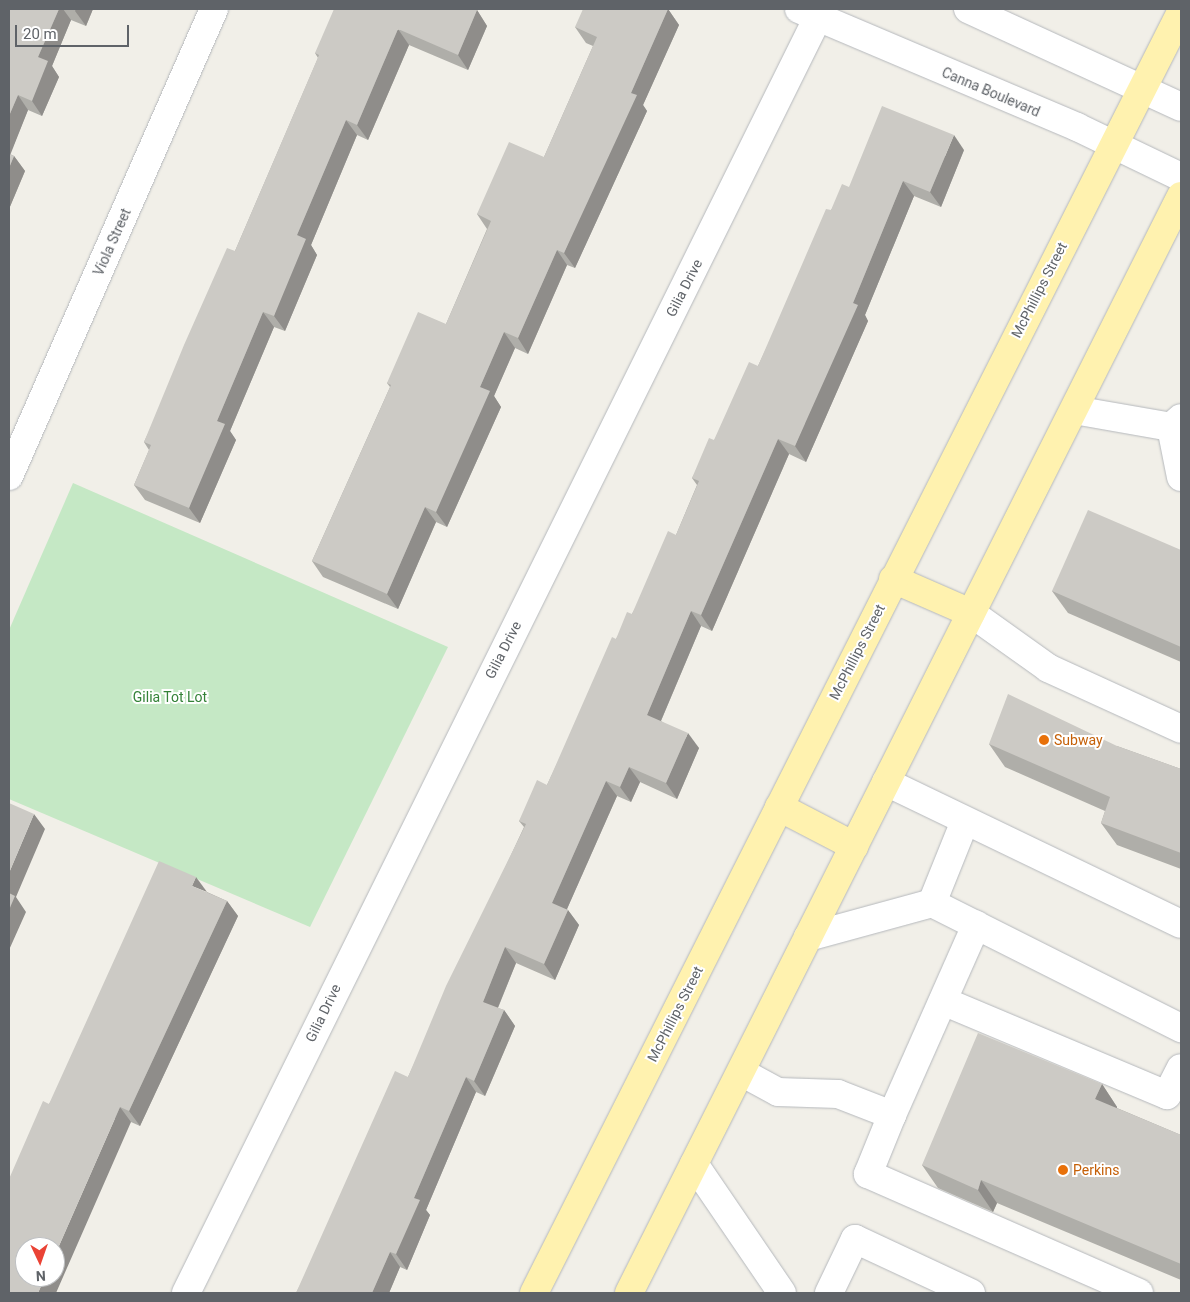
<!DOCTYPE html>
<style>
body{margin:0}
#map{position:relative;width:1190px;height:1302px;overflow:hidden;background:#f1efe8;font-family:Roboto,sans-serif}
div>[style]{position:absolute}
.green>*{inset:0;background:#c5e8c5}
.roads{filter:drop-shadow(0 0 1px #b5b8bc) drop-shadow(0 0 1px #b5b8bc)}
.minor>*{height:28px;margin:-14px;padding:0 14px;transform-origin:14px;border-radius:14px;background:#fff}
.major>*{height:28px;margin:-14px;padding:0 14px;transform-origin:14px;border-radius:14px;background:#fff2af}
.wall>*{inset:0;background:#afaea9}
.shaded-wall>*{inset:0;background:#8f8d8a}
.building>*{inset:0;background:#cccac5}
.dots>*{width:14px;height:14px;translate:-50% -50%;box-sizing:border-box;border:2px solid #fff;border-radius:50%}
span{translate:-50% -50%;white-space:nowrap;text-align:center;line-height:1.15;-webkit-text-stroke:4px #fff;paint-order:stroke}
.street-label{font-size:14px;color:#5f6368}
.park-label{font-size:14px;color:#348238}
.food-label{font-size:14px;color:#c56008}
.left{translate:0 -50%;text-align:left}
.frame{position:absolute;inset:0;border:10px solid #5f6368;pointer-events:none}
.north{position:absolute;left:15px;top:1237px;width:50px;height:50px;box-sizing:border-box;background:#fff;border:1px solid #bfc1c3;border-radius:50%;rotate:177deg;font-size:14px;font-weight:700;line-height:20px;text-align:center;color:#5f6368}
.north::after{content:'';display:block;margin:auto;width:18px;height:22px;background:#ea4335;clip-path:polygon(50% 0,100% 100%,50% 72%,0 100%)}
.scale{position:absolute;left:15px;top:25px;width:114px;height:22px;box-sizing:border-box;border:2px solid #5f6368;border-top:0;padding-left:6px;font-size:15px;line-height:18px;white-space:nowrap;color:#5f6368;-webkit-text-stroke:4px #fff;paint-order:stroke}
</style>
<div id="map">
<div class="green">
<i style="clip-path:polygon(73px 483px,448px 647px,310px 927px,9px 799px,9px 630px)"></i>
</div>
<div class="roads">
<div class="minor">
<i style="left:799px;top:9px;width:302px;rotate:23deg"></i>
<i style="left:1077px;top:127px;width:115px;rotate:25.7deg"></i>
<i style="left:968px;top:9px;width:234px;rotate:24.7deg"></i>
<i style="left:1074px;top:410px;width:98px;rotate:9.9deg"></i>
<i style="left:1171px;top:427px;width:13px;rotate:-42deg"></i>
<i style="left:1171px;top:427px;width:51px;rotate:78.7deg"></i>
<i style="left:9px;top:476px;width:510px;rotate:-66.3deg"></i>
<i style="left:971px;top:613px;width:95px;rotate:35.5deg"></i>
<i style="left:1048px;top:668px;width:146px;rotate:24.6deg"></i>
<i style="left:886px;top:782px;width:327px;rotate:25.7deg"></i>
<i style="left:932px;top:903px;width:88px;rotate:-68.1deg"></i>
<i style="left:808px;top:937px;width:129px;rotate:-15.3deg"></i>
<i style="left:932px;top:903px;width:279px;rotate:26.7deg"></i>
<i style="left:943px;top:1001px;width:243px;rotate:22.8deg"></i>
<i style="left:1167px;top:1095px;width:30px;rotate:-63deg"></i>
<i style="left:741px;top:1072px;width:42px;rotate:28.4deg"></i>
<i style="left:778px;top:1092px;width:60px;rotate:1.9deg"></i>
<i style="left:838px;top:1094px;width:58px;rotate:21.3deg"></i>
<i style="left:892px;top:1115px;width:64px;rotate:112.1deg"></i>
<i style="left:868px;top:1174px;width:296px;rotate:23.7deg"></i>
<i style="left:892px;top:1115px;width:208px;rotate:-66.1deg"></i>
<i style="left:694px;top:1164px;width:156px;rotate:55.7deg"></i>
<i style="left:186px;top:1293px;width:1433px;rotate:-63.65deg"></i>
<i style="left:829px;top:1293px;width:60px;rotate:-64.3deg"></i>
<i style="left:855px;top:1239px;width:128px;rotate:25deg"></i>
</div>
<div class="major">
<i style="left:893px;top:579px;width:85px;rotate:23.6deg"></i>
<i style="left:779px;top:807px;width:85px;rotate:27.5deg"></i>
<i style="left:534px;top:1293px;width:1435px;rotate:-63.2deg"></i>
<i style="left:629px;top:1293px;width:1228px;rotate:-63.29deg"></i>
</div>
</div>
<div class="wall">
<i style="clip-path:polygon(9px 9px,93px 9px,86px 26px,71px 20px,52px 66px,59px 77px,42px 116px,28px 110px,10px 154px,14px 156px,25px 171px,9px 209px)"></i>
<i style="clip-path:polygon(473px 9px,477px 10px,487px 26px,468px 70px,409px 45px,368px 140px,357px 135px,311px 245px,317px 255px,285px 331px,274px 327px,230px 431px,236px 440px,200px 523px,145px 500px,134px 485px,149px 450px,144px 442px,235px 251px,318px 58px,315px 53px)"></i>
<i style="clip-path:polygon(668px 9px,679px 25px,643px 105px,647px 111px,575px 268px,567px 265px,528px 354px,515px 348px,494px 396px,501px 407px,447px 527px,436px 522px,398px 609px,323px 577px,312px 561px,390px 387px,387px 383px,446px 324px,487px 229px,477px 214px,544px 157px,593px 46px,586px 43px,575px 27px)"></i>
<i style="clip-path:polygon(964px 150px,941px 207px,914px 196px,865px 315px,868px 321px,806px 462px,789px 454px,712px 631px,701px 626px,661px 721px,699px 748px,677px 799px,640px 782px,631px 802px,617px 796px,567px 909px,579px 925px,555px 980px,516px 963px,498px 1008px,504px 1010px,515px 1026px,485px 1096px,476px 1092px,426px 1210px,430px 1215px,407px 1270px,400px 1267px,389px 1293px,296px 1293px,408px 1077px,524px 827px,519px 821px,547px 785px,616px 639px,632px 614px,676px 535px,697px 485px,692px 478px,758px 366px,831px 210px,849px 187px)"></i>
<i style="clip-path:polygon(1181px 550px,1181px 662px,1068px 613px,1052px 591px)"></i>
<i style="clip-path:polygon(989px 744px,1117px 746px,1181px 769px,1181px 869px,1117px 845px,1101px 823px,1105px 811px,1005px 767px)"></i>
<i style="clip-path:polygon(207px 892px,227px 901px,238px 916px,140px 1126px,131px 1122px,49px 1104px)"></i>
<i style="clip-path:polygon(1102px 1084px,1117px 1107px,1117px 1108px,1181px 1135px,1181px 1280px,997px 1203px,993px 1212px,938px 1188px,922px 1165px)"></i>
</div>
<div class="shaded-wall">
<i style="clip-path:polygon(59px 9px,63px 9px,71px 20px,52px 66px,59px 77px,42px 116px,32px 101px,38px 57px)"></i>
<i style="clip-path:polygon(76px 9px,93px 9px,86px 26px,75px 11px)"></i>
<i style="clip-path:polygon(668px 9px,679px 25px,643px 105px,647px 111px,575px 268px,564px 253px,631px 93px)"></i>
<i style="clip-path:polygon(477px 10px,487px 26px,468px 70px,458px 55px)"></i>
<i style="clip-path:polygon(398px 29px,409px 45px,368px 140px,357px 125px)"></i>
<i style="clip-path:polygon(18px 95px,28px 110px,9px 158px,9px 116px)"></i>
<i style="clip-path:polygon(346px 120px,357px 135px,311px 245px,317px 255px,285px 331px,274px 316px,297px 235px)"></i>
<i style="clip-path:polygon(954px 135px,964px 150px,941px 207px,930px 192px)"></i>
<i style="clip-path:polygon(14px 156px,25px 171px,9px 209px,9px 168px)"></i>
<i style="clip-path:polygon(903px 181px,914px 196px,865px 315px,868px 321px,806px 462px,795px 446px,853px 303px)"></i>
<i style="clip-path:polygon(557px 250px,567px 265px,528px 354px,518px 338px)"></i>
<i style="clip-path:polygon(263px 312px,274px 327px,230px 431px,236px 440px,200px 523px,189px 508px,217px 421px)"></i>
<i style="clip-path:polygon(504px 332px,515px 348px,494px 396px,501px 407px,447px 527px,436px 512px,480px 387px)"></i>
<i style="clip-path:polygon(778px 439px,789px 454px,712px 631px,701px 615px)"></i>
<i style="clip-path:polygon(425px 507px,436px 522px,398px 609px,387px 594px)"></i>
<i style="clip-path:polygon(691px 611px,701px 626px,657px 730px,647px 715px)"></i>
<i style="clip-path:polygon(688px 733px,699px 748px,677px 799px,666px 783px)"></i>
<i style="clip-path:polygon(629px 767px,640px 782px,631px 802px,620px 787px)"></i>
<i style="clip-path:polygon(606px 781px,617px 796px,563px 918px,552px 903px)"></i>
<i style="clip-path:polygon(34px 814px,45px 829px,16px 897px,26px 912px,9px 950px,9px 873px)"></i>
<i style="clip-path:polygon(196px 877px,207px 892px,192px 886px)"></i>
<i style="clip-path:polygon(227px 901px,238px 916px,140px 1126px,129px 1111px)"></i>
<i style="clip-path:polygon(568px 910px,579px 925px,555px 980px,544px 964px)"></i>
<i style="clip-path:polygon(505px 947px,516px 963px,494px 1017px,483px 1002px)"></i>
<i style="clip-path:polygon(504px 1010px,515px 1026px,485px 1096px,474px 1081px)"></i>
<i style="clip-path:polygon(466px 1077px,476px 1092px,426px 1210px,430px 1215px,407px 1270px,396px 1254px,414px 1198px)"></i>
<i style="clip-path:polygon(1102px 1084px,1117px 1107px,1111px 1121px,1095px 1099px)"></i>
<i style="clip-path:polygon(120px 1107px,131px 1122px,56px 1293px,38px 1293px,45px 1277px,55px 1277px,55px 1255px)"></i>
<i style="clip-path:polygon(981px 1180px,997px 1203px,993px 1212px,978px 1190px)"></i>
<i style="clip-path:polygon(390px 1252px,400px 1267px,389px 1293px,372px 1293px)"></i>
</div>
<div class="building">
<i style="clip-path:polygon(9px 9px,59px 9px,38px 57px,48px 61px,32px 101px,18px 95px,9px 116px)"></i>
<i style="clip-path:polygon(334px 9px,473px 9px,477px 10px,458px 55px,398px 29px,357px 125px,346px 120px,297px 235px,306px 239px,274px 316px,263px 312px,217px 421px,225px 424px,189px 508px,134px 485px,151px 445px,144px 442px,184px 345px,227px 248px,235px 251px,319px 55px,315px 53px)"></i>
<i style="clip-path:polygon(583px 9px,668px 9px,631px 93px,637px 95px,564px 253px,557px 250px,518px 338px,504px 332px,480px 387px,490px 391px,436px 512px,425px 507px,387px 594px,312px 561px,391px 385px,387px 383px,418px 312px,446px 324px,491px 221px,477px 214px,509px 142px,544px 157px,597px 37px,575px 27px)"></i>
<i style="clip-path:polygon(882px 106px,954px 135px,930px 192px,903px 181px,853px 303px,858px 305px,795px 446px,778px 439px,701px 615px,691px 611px,647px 715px,688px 733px,666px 783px,629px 767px,620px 787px,606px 781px,552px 903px,568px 910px,544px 964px,505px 947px,483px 1002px,504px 1010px,474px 1081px,466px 1077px,414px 1198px,420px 1200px,396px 1254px,390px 1252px,372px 1293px,296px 1293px,395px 1071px,408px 1077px,446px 986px,526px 824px,519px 821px,537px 780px,547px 785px,612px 637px,616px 639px,627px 612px,632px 614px,668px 531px,676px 535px,699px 481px,692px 478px,709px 438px,714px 440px,749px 362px,758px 366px,826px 209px,831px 210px,842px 184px,849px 187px)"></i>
<i style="clip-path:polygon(9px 154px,14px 156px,9px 168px)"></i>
<i style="clip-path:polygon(1088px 510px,1181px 550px,1181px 647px,1052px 591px)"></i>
<i style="clip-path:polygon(1008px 694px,1117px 746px,1181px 769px,1181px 853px,1101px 823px,1110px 797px,989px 744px)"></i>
<i style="clip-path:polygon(9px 803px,34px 814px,9px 873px)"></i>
<i style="clip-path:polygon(159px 861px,196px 877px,192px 886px,227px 901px,129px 1111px,120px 1107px,55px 1255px,55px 1247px,25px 1247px,25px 1277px,45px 1277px,38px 1293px,9px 1293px,9px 1179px,43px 1101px,49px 1104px)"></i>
<i style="clip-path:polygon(9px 893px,15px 896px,9px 910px)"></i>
<i style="clip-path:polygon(978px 1033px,1102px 1084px,1095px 1099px,1181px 1135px,1181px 1264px,981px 1180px,978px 1190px,922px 1165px)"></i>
</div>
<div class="dots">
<i style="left:1044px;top:740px;background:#e8710a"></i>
<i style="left:1063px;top:1170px;background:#e8710a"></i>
</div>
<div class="street-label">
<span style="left:991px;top:92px;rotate:23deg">Canna Boulevard</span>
<span style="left:112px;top:242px;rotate:-66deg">Viola Street</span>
<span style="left:684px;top:288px;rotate:-63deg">Gilia Drive</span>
<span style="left:1039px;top:290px;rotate:-63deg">McPhillips Street</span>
<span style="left:503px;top:650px;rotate:-63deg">Gilia Drive</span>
<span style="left:857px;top:652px;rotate:-63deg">McPhillips Street</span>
<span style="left:323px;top:1013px;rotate:-64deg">Gilia Drive</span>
<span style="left:675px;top:1014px;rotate:-63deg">McPhillips Street</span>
</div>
<div class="park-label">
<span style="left:170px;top:697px">Gilia Tot Lot</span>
</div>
<div class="food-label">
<span class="left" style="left:1054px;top:740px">Subway</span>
<span class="left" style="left:1073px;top:1170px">Perkins</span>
</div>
<div class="frame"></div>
<div class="north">N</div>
<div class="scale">20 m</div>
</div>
